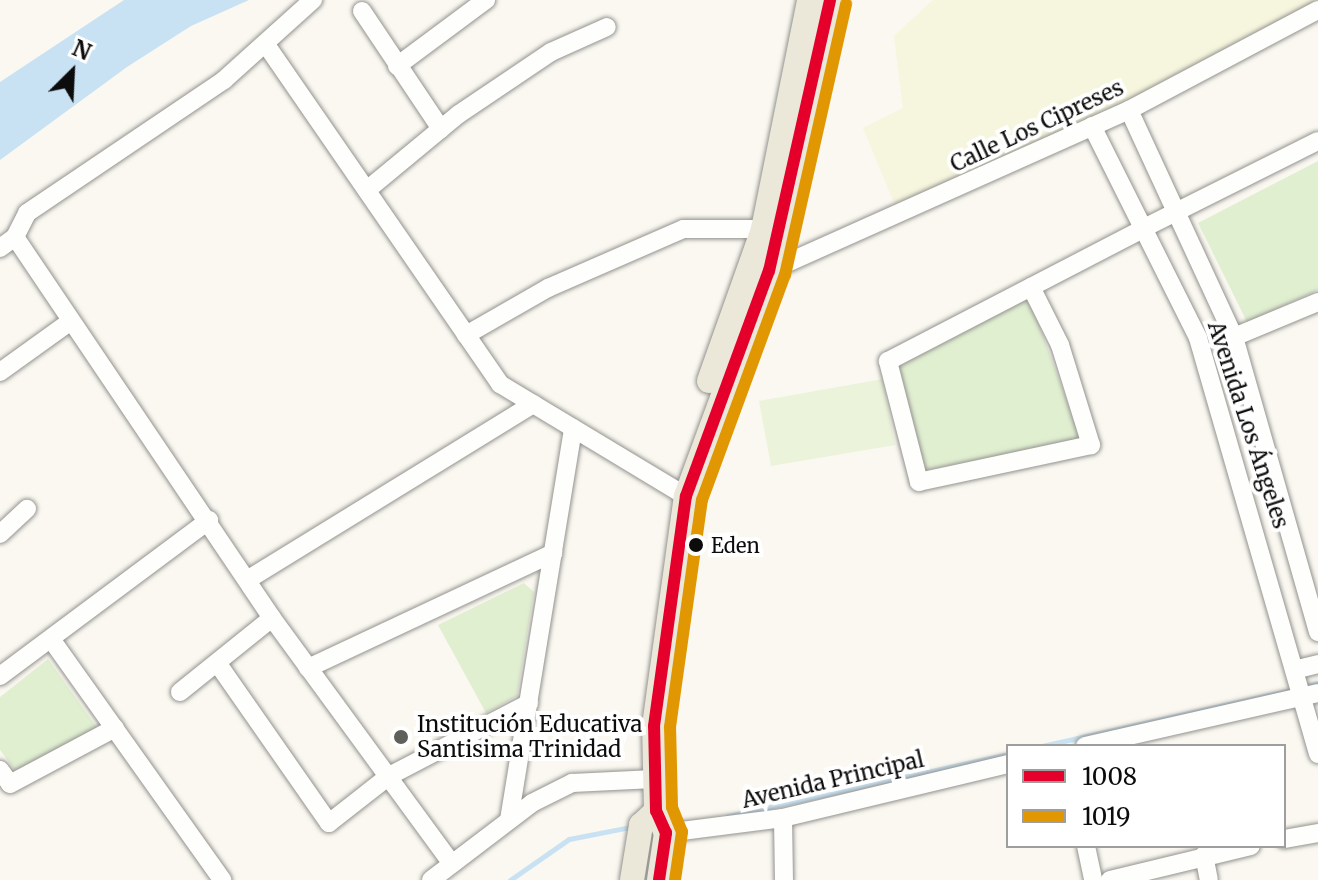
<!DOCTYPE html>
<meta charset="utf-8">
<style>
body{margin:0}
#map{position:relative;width:1318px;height:880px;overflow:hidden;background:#faf8f0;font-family:Merriweather,serif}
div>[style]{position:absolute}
.farmland>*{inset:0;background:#f6f5dd}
.green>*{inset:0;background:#e1efd1}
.pitch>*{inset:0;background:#ebf3db}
.water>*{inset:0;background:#c8e2f3}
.stream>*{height:5px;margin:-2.5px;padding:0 2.5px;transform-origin:2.5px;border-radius:2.5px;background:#c8e2f3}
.roads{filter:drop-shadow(0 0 2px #93928f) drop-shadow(0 0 2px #93928f)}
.minor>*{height:18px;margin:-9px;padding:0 9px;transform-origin:9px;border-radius:9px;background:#fefefd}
.major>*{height:24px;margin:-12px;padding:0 12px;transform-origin:12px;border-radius:12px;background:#ebe8d9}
.bus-1>*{height:12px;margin:-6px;padding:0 6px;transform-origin:6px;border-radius:6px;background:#e4002b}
.bus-2>*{height:12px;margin:-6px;padding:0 6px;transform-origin:6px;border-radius:6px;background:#e09701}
.dots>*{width:22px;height:22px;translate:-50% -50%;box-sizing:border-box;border:4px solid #fff;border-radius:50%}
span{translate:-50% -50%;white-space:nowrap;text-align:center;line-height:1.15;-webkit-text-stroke:8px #fff;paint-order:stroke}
.bus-label{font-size:20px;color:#0c0c0c}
.left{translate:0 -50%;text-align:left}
.street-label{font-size:22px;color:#0c0c0c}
.poi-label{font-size:22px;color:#0c0c0c}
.legend{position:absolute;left:1006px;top:744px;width:280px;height:104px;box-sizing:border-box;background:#fff;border:2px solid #9e9e9e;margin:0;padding:10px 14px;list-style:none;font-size:24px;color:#0c0c0c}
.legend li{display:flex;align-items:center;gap:16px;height:40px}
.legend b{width:40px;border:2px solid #9e9e9e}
.north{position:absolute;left:32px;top:32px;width:80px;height:80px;-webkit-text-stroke:6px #fff;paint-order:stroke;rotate:24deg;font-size:22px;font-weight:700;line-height:32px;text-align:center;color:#0c0c0c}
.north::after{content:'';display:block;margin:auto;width:28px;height:36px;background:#0c0c0c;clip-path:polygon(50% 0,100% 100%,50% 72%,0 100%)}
</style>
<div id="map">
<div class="farmland">
<i style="clip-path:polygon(933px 0,1318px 0,1161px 85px,897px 210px,863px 128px,903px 108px,894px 36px)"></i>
</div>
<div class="green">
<i style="clip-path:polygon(1318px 161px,1318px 290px,1247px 322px,1198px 223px)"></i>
<i style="clip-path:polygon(1029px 297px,1081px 440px,924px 470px,898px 367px)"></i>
<i style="clip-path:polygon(524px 583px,534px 592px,517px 696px,486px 713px,438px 625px)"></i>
<i style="clip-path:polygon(48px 659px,98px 729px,16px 772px,0 750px,0 697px)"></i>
</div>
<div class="pitch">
<i style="clip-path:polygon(883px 379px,895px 445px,771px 466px,759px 401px)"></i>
</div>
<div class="water">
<i style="clip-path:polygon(124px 0,249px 0,191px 26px,127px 67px,0 160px,0 82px)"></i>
</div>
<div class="stream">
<i style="left:1303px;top:687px;width:16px;rotate:-15deg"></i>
<i style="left:1042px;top:746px;width:258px;rotate:-12.7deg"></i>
<i style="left:728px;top:816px;width:287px;rotate:-12.5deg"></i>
<i style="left:510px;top:880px;width:72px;rotate:-34.8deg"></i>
<i style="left:569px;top:839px;width:67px;rotate:-11.1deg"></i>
</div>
<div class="roads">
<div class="minor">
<i style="left:362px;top:11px;width:142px;rotate:56.2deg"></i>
<i style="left:267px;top:46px;width:411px;rotate:55.4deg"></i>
<i style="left:500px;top:384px;width:217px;rotate:31.1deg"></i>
<i style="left:397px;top:66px;width:111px;rotate:-36.6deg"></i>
<i style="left:1129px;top:110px;width:250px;rotate:65.2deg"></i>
<i style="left:1234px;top:337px;width:307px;rotate:74.1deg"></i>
<i style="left:1092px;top:126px;width:237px;rotate:63.4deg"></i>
<i style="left:1198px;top:338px;width:433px;rotate:73.9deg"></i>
<i style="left:367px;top:190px;width:119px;rotate:-39.6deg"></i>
<i style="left:459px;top:114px;width:111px;rotate:-34deg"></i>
<i style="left:551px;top:52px;width:61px;rotate:-24.1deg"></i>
<i style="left:15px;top:237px;width:460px;rotate:56deg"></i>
<i style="left:272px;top:618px;width:303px;rotate:53.8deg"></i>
<i style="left:0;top:248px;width:19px;rotate:-36deg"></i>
<i style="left:15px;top:237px;width:27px;rotate:-63deg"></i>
<i style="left:27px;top:213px;width:238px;rotate:-34deg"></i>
<i style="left:224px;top:80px;width:120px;rotate:-42deg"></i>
<i style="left:769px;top:271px;width:394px;rotate:-24.1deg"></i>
<i style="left:1129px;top:110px;width:214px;rotate:-27.9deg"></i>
<i style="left:1031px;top:287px;width:65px;rotate:63.4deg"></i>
<i style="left:1060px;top:345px;width:105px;rotate:72.8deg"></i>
<i style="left:1091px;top:445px;width:176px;rotate:167.9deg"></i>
<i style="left:919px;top:482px;width:125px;rotate:-104.4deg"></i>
<i style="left:888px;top:361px;width:291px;rotate:-27.4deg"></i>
<i style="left:1146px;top:227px;width:192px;rotate:-26.6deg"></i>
<i style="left:466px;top:335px;width:95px;rotate:-29.8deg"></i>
<i style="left:548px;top:288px;width:147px;rotate:-23.6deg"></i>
<i style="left:683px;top:229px;width:80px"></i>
<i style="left:1234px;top:337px;width:91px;rotate:-22.6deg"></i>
<i style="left:0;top:372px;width:87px;rotate:-35.7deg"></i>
<i style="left:0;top:534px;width:37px;rotate:-43deg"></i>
<i style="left:247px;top:580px;width:336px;rotate:-31.6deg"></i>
<i style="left:51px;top:639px;width:296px;rotate:54.6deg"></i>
<i style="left:218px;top:664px;width:194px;rotate:55.1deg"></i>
<i style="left:329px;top:823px;width:76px;rotate:-38.1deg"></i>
<i style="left:389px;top:776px;width:158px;rotate:-27.5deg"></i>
<i style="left:308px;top:668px;width:271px;rotate:-25.1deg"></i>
<i style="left:1298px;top:669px;width:21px;rotate:-14deg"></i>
<i style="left:0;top:676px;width:261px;rotate:-36.7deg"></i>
<i style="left:180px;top:692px;width:118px;rotate:-38.8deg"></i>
<i style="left:1085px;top:746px;width:239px;rotate:-12.8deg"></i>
<i style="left:0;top:770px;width:17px;rotate:54deg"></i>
<i style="left:10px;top:784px;width:119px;rotate:-28.1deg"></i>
<i style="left:783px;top:818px;width:62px;rotate:89.1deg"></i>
<i style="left:509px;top:820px;width:397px;rotate:-80.7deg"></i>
<i style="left:666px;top:833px;width:118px;rotate:-7.3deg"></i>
<i style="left:783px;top:818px;width:231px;rotate:-13.5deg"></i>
<i style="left:1284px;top:839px;width:35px;rotate:-10deg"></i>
<i style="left:1086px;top:846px;width:35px;rotate:78deg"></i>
<i style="left:1204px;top:855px;width:25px;rotate:79deg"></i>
<i style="left:431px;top:880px;width:127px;rotate:-37.3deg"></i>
<i style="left:532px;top:803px;width:45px;rotate:-26.6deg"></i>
<i style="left:572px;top:783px;width:82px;rotate:-2.8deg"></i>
<i style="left:1110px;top:880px;width:145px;rotate:-13.6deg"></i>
</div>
<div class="major">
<i style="left:709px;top:381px;width:161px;rotate:-70.4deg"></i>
<i style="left:763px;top:229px;width:234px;rotate:-78.6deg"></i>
<i style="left:632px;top:880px;width:56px;rotate:-80.7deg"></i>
<i style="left:641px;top:825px;width:21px;rotate:-43deg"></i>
<i style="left:659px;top:880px;width:48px;rotate:-81.5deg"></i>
<i style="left:666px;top:833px;width:24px;rotate:-114deg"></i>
<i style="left:656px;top:811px;width:85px;rotate:-91.3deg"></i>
<i style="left:654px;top:726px;width:232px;rotate:-82.1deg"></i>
<i style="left:686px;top:496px;width:240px;rotate:-69.8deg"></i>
<i style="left:769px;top:271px;width:278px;rotate:-77.3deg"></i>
</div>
</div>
<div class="bus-1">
<i style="left:659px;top:880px;width:48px;rotate:-81.5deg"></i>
<i style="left:666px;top:833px;width:24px;rotate:-114deg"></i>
<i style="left:656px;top:811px;width:85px;rotate:-91.3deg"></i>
<i style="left:654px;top:726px;width:232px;rotate:-82.1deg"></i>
<i style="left:686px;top:496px;width:240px;rotate:-69.8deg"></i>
<i style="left:769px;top:271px;width:278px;rotate:-77.3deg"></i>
</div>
<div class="bus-2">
<i style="left:675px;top:880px;width:49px;rotate:-81.7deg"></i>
<i style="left:682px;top:832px;width:27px;rotate:-112deg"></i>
<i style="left:672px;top:807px;width:80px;rotate:-91.4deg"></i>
<i style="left:670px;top:727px;width:229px;rotate:-82deg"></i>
<i style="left:702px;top:500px;width:240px;rotate:-69.8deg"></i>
<i style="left:785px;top:275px;width:278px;rotate:-77.3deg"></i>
</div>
<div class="dots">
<i style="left:696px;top:545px;background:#0c0c0c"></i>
<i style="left:401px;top:737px;background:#5f5f5c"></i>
</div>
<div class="bus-label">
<span class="left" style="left:711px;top:545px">Eden</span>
</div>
<div class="street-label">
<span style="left:1037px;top:126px;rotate:-25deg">Calle Los Cipreses</span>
<span style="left:1248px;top:425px;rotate:72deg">Avenida Los Ángeles</span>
<span style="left:833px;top:780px;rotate:-13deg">Avenida Principal</span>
</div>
<div class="poi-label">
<span class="left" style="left:417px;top:737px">Institución Educativa<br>Santisima Trinidad</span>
</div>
<ul class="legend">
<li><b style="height:10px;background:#e4002b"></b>1008</li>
<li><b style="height:10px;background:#e09701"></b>1019</li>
</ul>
<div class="north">N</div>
</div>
